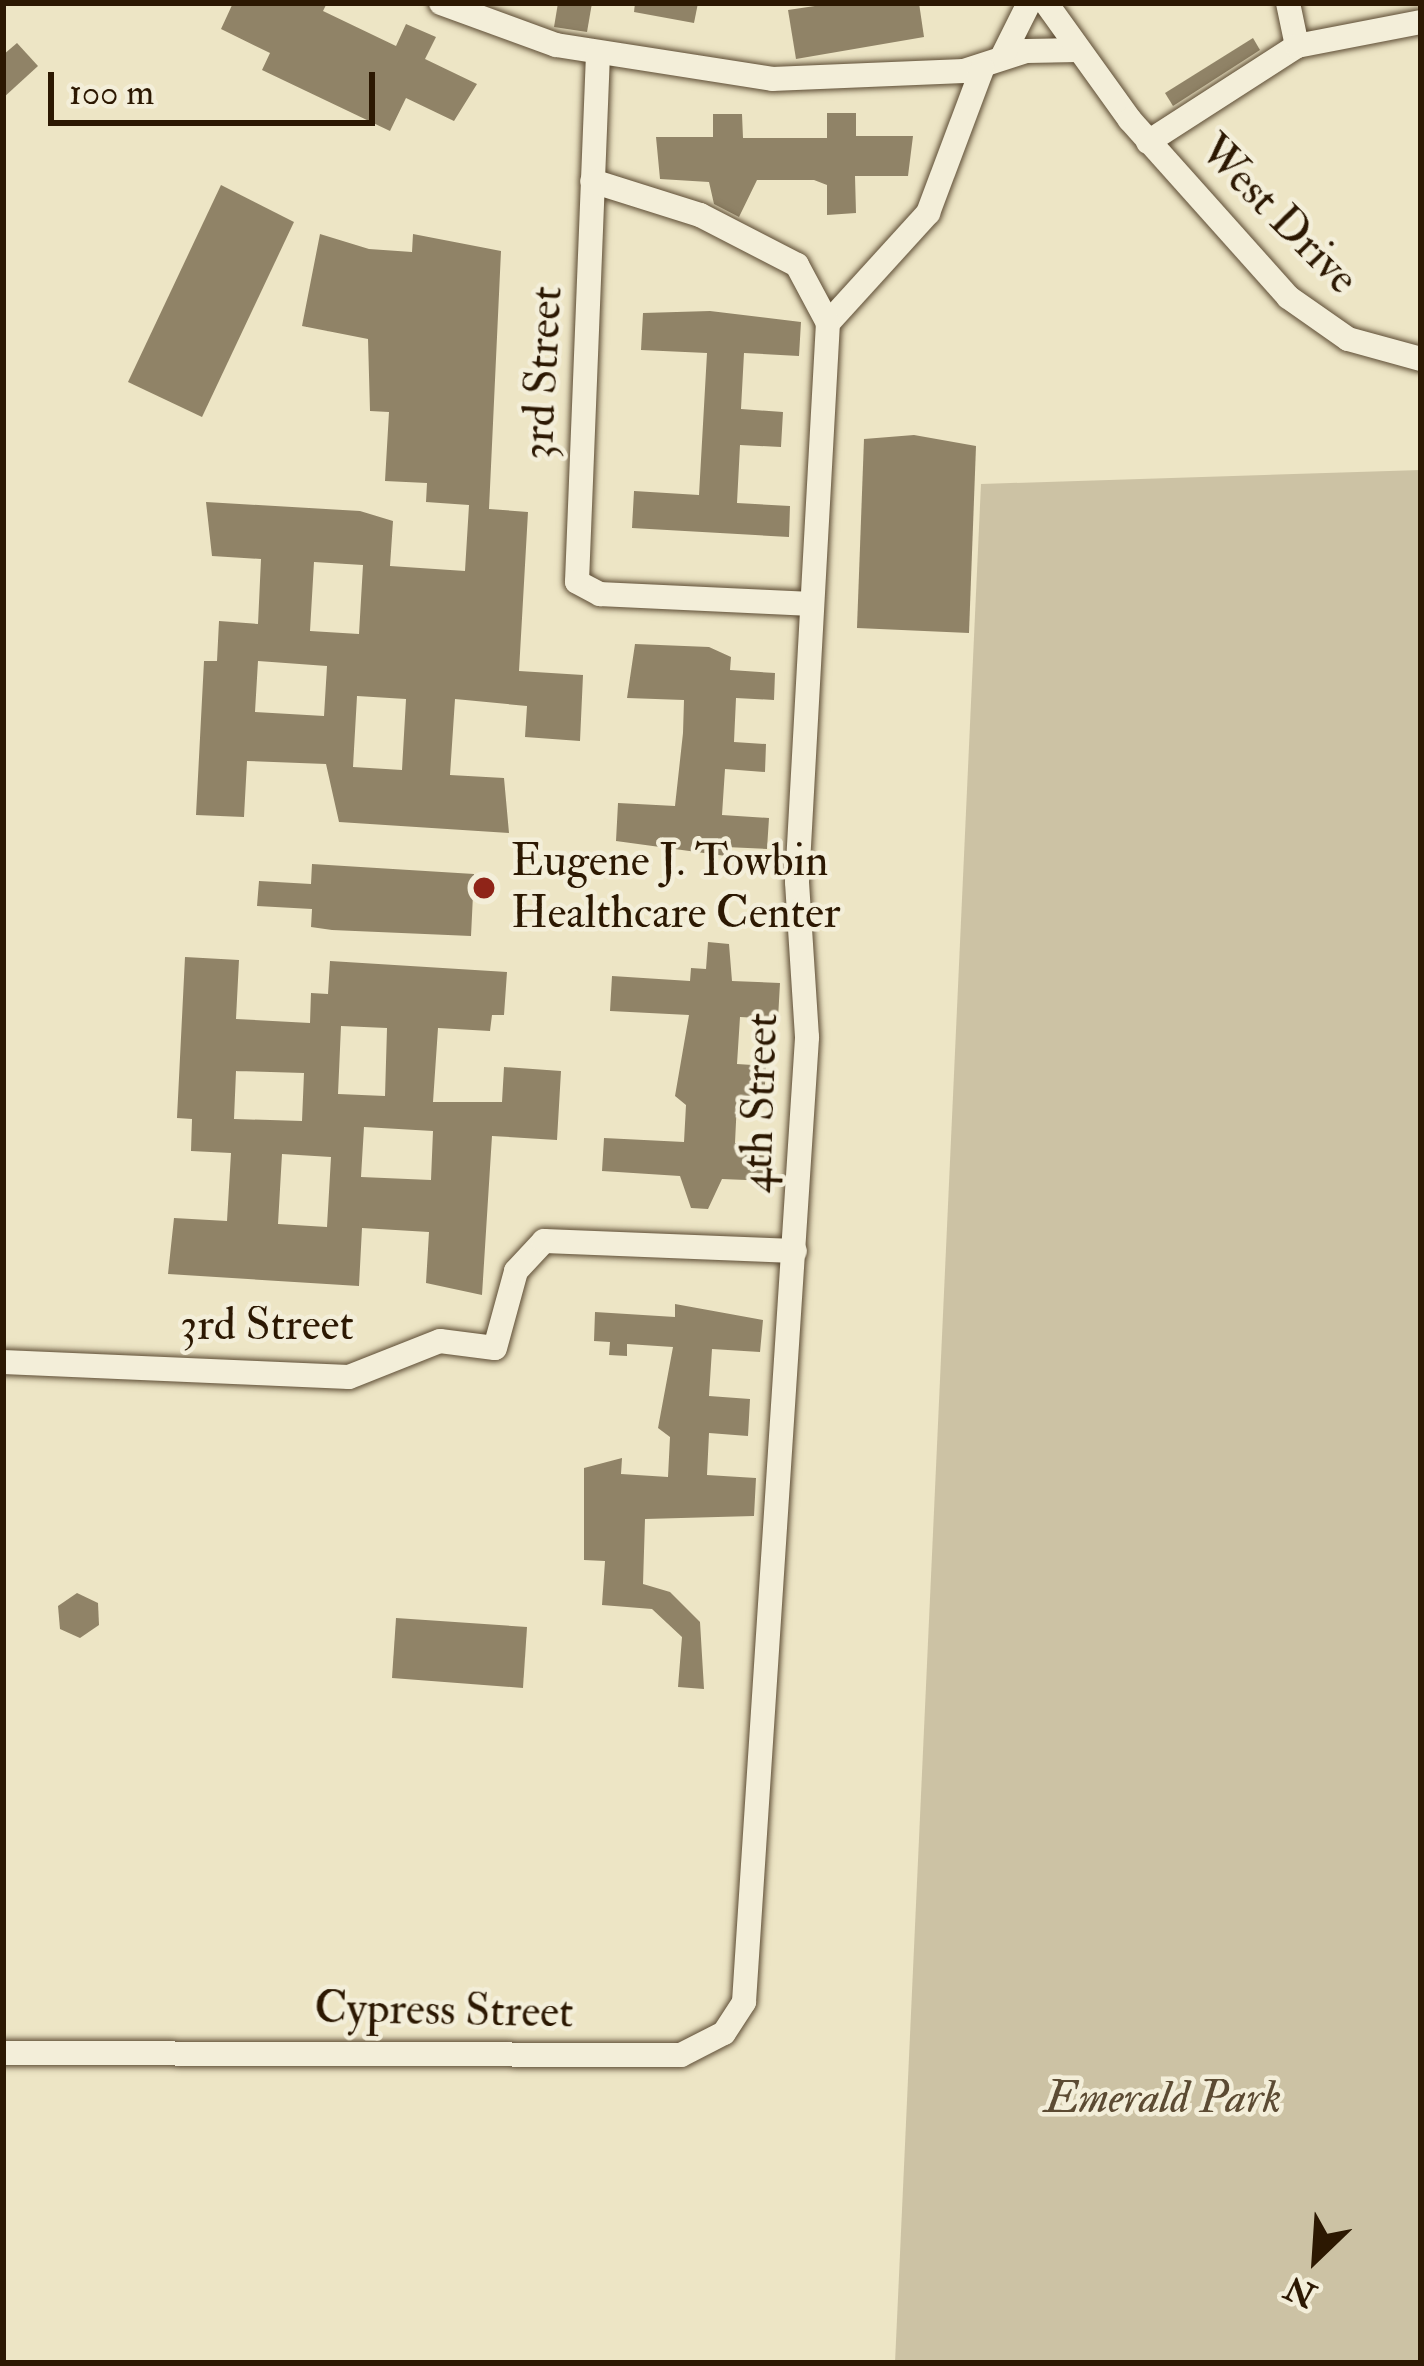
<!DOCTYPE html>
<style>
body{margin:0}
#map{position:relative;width:1424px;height:2366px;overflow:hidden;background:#ede5c5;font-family:"IM FELL Double Pica",serif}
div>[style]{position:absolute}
.green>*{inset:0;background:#ccc2a4}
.building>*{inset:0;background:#908367}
.roads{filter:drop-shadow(0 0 3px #5c4b33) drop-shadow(0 0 3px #5c4b33)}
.minor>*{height:24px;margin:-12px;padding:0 12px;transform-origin:12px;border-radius:12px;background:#f3eed9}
.dots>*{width:33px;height:33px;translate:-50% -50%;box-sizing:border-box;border:6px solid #f3eed9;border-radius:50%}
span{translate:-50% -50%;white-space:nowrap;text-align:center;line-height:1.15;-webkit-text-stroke:9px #f3eed9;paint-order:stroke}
.street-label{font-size:45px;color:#2c1802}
.poi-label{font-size:45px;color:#2c1802}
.left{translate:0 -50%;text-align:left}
.park-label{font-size:45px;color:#5c4b33;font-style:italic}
.frame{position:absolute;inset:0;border:6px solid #2c1802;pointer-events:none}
.north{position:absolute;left:1256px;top:2198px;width:120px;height:120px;-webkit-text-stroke:9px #f3eed9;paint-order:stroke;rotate:205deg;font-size:33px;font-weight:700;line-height:48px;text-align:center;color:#2c1802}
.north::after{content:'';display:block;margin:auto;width:42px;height:54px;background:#2c1802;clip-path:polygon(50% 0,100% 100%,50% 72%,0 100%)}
.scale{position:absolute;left:48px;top:72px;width:327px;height:54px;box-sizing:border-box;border:6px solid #2c1802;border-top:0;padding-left:15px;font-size:36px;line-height:42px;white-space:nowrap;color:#2c1802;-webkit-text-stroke:9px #f3eed9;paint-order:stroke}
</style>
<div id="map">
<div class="green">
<i style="clip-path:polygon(1421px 470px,1421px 2363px,895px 2363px,981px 484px)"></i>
</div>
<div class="building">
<i style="clip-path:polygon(233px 3px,327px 3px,323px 11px,396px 46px,406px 24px,436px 37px,425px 59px,477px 84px,454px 121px,406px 98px,390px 131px,262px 70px,270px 53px,221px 29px)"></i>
<i style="clip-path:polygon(558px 3px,592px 3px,587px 32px,554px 27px)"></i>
<i style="clip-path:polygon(635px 3px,698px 3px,694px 23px,634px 12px)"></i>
<i style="clip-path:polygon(835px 3px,919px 3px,924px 37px,796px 59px,788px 10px)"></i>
<i style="clip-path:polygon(1253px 38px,1260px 50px,1173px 106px,1165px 93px)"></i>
<i style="clip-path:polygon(17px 43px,38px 66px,3px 98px,3px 55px)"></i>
<i style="clip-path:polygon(827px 113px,856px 113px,856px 136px,913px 136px,908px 176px,855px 176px,856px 213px,827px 215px,827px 185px,814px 180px,757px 180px,739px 217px,714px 204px,709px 182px,660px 179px,656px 137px,713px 137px,713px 114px,742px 114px,743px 138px,827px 138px)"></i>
<i style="clip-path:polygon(221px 185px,294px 222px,202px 417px,128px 382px)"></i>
<i style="clip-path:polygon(evenodd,320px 234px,369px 249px,412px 252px,413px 234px,501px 251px,489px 509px,528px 512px,519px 671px,583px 675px,580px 741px,525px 737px,527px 706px,455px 699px,450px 775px,504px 778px,509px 833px,339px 822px,326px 764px,247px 761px,244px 817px,196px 815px,204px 661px,217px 661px,219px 621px,258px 624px,261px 559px,212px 556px,206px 502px,360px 511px,393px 521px,390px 566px,465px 571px,469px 505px,426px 502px,427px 483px,385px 481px,389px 412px,370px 411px,368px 339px,302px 326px,320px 234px,314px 562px,363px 565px,359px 634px,310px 631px,314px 562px,320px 234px,258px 661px,327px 666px,324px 716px,255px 712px,258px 661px,320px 234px,357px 696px,406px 699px,402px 770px,353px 767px,357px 696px)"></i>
<i style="clip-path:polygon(710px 311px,801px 322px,799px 356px,744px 353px,741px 409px,783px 412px,781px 447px,740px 445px,737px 503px,790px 506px,789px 537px,632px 528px,634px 491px,699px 495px,707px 353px,641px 350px,643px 313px)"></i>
<i style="clip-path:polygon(914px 435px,976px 446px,969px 633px,857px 628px,864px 439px)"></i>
<i style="clip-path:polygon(635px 644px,709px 647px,731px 657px,730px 670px,775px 673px,774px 700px,736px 698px,734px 742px,766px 744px,765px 772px,725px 769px,722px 815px,769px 818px,767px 849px,726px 847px,726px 856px,616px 841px,618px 803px,675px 806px,683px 733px,684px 700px,627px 698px)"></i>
<i style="clip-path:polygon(312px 864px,474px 874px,471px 936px,332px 930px,311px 927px,312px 909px,257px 906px,259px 881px,311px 884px)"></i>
<i style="clip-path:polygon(708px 942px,729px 944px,732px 981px,780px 983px,778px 1019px,740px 1017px,737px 1064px,766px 1066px,764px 1102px,737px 1101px,735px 1143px,773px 1145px,771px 1181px,722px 1179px,708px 1209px,691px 1208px,680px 1176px,602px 1171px,604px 1138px,684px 1142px,686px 1105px,675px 1096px,689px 1015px,610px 1011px,612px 976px,690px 981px,691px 968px,706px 969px)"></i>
<i style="clip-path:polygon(evenodd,185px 957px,239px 960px,236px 1019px,310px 1023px,311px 993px,328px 994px,330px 961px,507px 972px,504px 1015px,492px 1015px,490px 1031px,438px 1028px,433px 1102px,502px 1102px,504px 1067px,561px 1071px,557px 1140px,492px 1136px,482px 1295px,426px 1283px,429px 1232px,362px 1228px,359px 1286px,168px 1274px,174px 1218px,227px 1221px,231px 1153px,191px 1151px,192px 1119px,177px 1118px,185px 957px,341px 1026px,387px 1028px,385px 1096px,338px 1094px,341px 1026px,185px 957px,236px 1071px,304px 1073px,302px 1121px,234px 1119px,236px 1071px,185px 957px,364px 1127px,433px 1131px,431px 1180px,361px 1177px,364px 1127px,185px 957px,282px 1154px,331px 1157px,327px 1227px,278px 1224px,282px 1154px)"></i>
<i style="clip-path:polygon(675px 1304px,763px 1320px,760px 1352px,712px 1349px,709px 1396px,750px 1399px,748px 1436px,709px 1433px,707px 1475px,756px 1478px,754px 1516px,645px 1519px,643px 1584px,670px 1592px,700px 1622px,704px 1689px,678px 1687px,682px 1637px,652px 1609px,602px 1605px,605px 1561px,584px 1560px,584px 1468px,622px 1458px,621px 1474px,668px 1477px,670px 1437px,658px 1428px,673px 1347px,627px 1344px,627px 1356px,609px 1355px,610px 1342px,594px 1341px,595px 1312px,675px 1317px)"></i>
<i style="clip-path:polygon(77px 1593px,98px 1603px,99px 1625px,80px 1638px,60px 1629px,58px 1606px)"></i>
<i style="clip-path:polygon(396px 1618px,527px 1627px,523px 1688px,392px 1678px)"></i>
</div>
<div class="roads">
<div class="minor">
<i style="left:441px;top:3px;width:122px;rotate:20.1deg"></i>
<i style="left:556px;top:45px;width:219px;rotate:8.9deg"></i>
<i style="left:772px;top:79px;width:192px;rotate:-2.4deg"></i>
<i style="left:964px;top:71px;width:65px;rotate:-17.9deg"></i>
<i style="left:1026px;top:51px;width:52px;rotate:-1.1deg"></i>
<i style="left:1046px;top:3px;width:144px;rotate:54.3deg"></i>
<i style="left:1130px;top:120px;width:237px;rotate:48.2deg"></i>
<i style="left:1288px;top:297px;width:73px;rotate:35deg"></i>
<i style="left:1348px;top:339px;width:76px;rotate:15.3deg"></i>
<i style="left:1288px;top:3px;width:44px;rotate:78.2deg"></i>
<i style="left:598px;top:54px;width:528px;rotate:92.28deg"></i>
<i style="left:577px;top:582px;width:26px;rotate:28deg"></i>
<i style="left:600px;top:594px;width:211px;rotate:2.7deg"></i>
<i style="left:1002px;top:57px;width:60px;rotate:-63.4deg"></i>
<i style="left:1148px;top:142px;width:177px;rotate:-32.8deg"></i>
<i style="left:1297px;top:46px;width:126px;rotate:-11deg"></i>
<i style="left:828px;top:323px;width:149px;rotate:-47.7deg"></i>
<i style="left:928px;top:213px;width:154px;rotate:-69.4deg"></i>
<i style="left:3px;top:1362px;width:346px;rotate:2.5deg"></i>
<i style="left:349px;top:1377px;width:98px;rotate:-21.6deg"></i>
<i style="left:440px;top:1341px;width:55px;rotate:7.3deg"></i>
<i style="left:495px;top:1348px;width:80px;rotate:-74.7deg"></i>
<i style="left:516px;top:1271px;width:41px;rotate:-47deg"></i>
<i style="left:544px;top:1241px;width:251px;rotate:2.3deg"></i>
<i style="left:3px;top:2053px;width:678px;rotate:0.17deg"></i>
<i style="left:681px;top:2055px;width:48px;rotate:-27.1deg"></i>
<i style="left:724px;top:2033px;width:37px;rotate:-57deg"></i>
<i style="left:744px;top:2002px;width:967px;rotate:-86.26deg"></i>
<i style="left:807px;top:1037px;width:155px;rotate:-93.7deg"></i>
<i style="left:797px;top:882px;width:560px;rotate:-86.83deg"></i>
<i style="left:828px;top:323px;width:66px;rotate:-118.1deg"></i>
<i style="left:797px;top:265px;width:109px;rotate:-152.7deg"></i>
<i style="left:700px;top:215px;width:113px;rotate:-162.5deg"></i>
</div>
</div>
<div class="dots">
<i style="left:484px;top:888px;background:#8f2418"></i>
</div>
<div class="street-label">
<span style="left:1278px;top:215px;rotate:45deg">West Drive</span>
<span style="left:543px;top:373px;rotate:-87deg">3rd Street</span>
<span style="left:760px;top:1103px;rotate:-88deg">4th Street</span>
<span style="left:267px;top:1326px">3rd Street</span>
<span style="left:444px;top:2011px;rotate:1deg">Cypress Street</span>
</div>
<div class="poi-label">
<span class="left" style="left:511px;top:888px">Eugene J. Towbin<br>Healthcare Center</span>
</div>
<div class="park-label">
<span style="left:1163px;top:2099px">Emerald Park</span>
</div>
<div class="frame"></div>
<div class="north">N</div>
<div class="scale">100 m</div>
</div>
